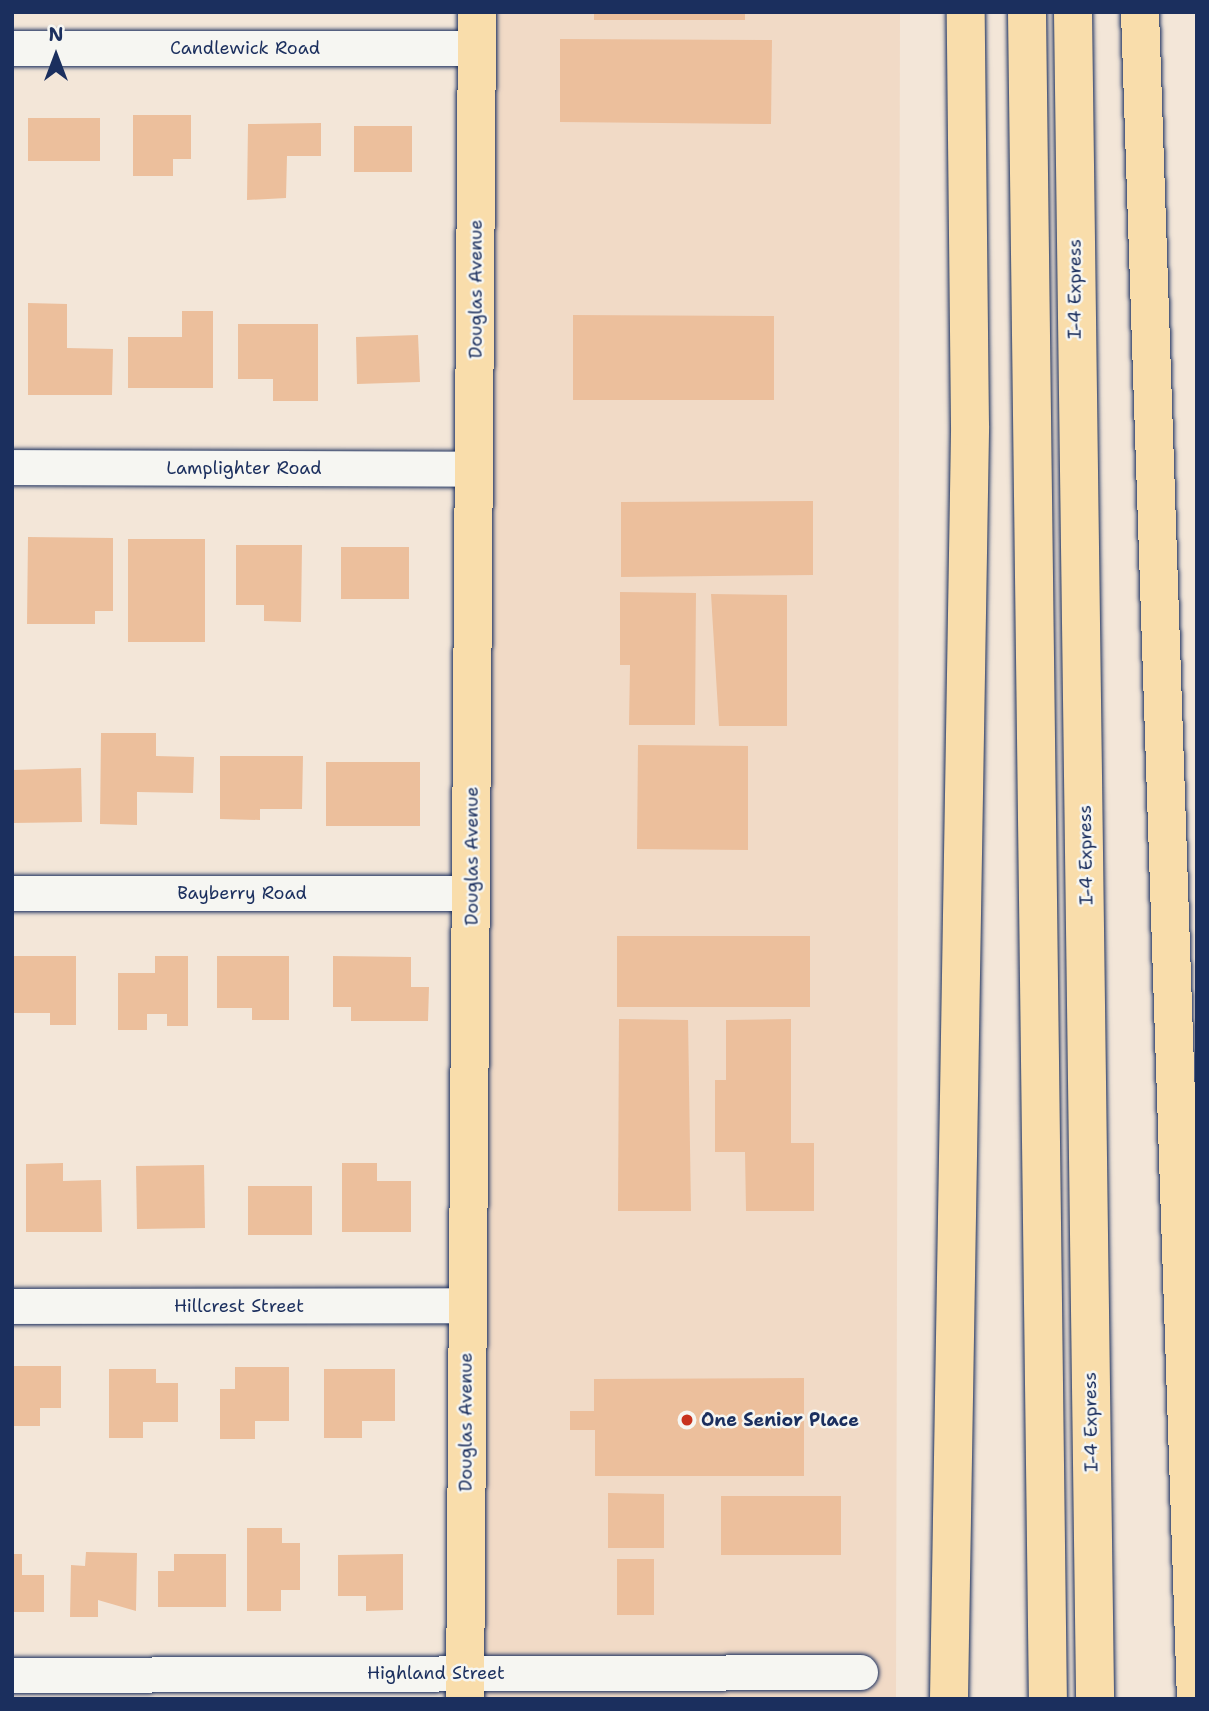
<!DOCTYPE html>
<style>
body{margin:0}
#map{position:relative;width:1209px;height:1711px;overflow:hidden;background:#f3e6d8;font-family:"Shantell Sans",sans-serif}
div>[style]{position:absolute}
.built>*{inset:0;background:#f1dac6}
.building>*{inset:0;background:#ecbf9c}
.roads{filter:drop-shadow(0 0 2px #1b2f5e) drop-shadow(0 0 2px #1b2f5e)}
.minor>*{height:35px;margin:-17.5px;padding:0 17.5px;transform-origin:17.5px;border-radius:17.5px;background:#f6f6f2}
.major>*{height:38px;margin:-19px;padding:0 19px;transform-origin:19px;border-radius:19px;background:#f9ddab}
.highway>*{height:38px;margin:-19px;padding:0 19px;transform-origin:19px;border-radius:19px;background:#f9ddab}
.dots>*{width:19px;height:19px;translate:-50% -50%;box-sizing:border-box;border:4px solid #f6f6f2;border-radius:50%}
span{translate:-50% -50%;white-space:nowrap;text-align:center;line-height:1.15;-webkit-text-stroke:5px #f6f6f2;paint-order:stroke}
.street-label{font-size:18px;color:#1b2f5e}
.poi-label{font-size:18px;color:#1b2f5e;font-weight:700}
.left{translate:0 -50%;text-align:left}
.frame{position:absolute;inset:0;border:14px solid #1b2f5e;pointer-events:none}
.north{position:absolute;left:21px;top:21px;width:70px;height:70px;-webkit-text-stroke:5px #f6f6f2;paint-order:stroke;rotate:0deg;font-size:19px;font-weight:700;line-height:28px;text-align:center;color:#1b2f5e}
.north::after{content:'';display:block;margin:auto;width:24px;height:32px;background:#1b2f5e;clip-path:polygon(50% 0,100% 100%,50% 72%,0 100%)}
</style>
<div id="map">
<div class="built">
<i style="clip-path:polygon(490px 12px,900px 12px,896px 1699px,481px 1699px,481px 1687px,872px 1685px,872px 1657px,481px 1659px)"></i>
</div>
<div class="building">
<i style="clip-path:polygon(594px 12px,745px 12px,745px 20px,594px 20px)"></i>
<i style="clip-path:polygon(560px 39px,772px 40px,771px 124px,560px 122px)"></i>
<i style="clip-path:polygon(133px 115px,191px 115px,191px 159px,173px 159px,173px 176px,133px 176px)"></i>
<i style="clip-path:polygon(28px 118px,100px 118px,100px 161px,28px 161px)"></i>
<i style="clip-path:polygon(321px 123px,321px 156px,287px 156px,286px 198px,247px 200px,248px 124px)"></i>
<i style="clip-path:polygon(354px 126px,412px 126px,412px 172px,354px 172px)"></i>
<i style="clip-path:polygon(28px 303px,67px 304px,67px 348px,113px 349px,112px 395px,28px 395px)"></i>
<i style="clip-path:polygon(182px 311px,213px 311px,213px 388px,128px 388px,128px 337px,182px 337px)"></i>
<i style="clip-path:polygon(573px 315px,774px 316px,774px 400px,573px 400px)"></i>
<i style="clip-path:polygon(238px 324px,318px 324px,318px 401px,273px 401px,273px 379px,238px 379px)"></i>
<i style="clip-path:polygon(418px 335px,420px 382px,357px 384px,356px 337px)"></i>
<i style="clip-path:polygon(813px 501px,813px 575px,621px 577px,621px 502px)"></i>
<i style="clip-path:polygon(28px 537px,113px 538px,113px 611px,95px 611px,95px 624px,27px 624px)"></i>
<i style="clip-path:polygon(128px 539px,205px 539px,205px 642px,128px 642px)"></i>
<i style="clip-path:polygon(236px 545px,302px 545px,301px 622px,264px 621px,264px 605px,236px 605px)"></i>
<i style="clip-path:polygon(341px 547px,409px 547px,409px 599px,341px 599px)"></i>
<i style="clip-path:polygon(620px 592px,696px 593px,695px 725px,629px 725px,630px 665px,620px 665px)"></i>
<i style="clip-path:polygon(711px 594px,787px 595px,787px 726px,719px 726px)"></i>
<i style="clip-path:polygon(101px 733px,156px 733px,156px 756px,194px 757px,193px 793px,137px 792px,137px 825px,100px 824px)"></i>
<i style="clip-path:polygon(638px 745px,748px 746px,748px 850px,637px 849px)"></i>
<i style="clip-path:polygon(220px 756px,303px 756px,302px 809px,260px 809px,260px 820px,220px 819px)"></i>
<i style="clip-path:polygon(326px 762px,420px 762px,420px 826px,326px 826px)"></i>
<i style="clip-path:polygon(81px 768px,82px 822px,12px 823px,12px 770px)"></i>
<i style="clip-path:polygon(617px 936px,810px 936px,810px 1007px,617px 1007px)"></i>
<i style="clip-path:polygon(12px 956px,76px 956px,76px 1025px,50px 1025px,50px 1013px,12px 1013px)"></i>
<i style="clip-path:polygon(155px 956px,188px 956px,188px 1026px,167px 1026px,167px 1014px,147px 1014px,147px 1030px,118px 1030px,118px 973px,155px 973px)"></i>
<i style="clip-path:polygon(217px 956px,289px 956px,289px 1020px,252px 1020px,252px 1008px,217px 1008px)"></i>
<i style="clip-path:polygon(333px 956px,411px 957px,411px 987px,429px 987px,428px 1021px,351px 1021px,351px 1007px,333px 1007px)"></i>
<i style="clip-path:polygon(619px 1019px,688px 1020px,691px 1211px,618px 1211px)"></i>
<i style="clip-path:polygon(791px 1019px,791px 1143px,814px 1143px,814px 1211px,746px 1211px,745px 1152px,715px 1152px,715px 1080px,726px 1080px,726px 1020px)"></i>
<i style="clip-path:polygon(63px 1163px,63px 1181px,101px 1180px,102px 1232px,26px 1232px,26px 1164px)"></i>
<i style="clip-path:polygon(342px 1163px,377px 1163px,377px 1181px,411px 1181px,411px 1232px,342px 1232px)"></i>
<i style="clip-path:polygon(204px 1165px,205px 1228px,137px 1229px,136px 1166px)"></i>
<i style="clip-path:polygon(248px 1186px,312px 1186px,312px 1235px,248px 1235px)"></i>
<i style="clip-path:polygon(12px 1366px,61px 1366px,61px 1408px,40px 1408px,40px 1426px,12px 1426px)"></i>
<i style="clip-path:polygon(235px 1367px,289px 1367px,289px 1421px,255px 1421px,255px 1439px,220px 1439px,220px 1389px,235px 1389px)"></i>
<i style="clip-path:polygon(109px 1369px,156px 1369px,156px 1383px,178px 1383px,178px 1422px,143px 1422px,143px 1438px,109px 1438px)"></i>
<i style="clip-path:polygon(324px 1369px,395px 1369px,395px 1421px,362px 1421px,362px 1438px,324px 1438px)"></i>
<i style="clip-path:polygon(804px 1378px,804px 1476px,595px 1476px,595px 1430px,570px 1430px,570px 1411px,594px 1411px,594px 1379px)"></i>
<i style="clip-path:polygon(608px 1493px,664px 1494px,664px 1548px,608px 1548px)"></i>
<i style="clip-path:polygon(721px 1496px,841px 1496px,841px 1555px,721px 1555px)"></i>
<i style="clip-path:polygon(247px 1528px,282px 1528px,282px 1543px,300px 1543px,300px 1590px,281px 1590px,281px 1611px,247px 1611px)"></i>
<i style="clip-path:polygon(86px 1552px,137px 1553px,136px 1611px,98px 1600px,98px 1617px,70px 1617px,71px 1565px,85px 1566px)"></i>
<i style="clip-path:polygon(12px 1554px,22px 1554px,22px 1575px,44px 1575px,44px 1612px,12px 1612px)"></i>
<i style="clip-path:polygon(174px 1554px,226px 1554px,226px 1607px,158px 1607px,158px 1571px,174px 1571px)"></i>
<i style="clip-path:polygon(403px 1554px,403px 1610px,366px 1611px,366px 1596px,338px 1596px,338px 1555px)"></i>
<i style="clip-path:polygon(617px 1559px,654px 1559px,654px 1615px,617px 1615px)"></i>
</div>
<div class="roads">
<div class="minor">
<i style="left:12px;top:48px;width:465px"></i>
<i style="left:12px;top:467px;width:463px;rotate:0.2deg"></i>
<i style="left:12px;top:893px;width:460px"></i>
<i style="left:12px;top:1306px;width:454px;rotate:-0.1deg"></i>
<i style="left:12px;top:1675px;width:848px;rotate:-0.2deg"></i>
</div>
<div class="major">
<i style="left:465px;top:1699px;width:1687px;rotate:-89.59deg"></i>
</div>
<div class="highway">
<i style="left:1027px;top:12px;width:1687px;rotate:89.29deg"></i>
<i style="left:1073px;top:12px;width:1687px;rotate:89.25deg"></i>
<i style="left:1140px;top:12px;width:1688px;rotate:88.1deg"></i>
<i style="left:949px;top:1699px;width:1273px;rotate:-89.05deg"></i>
<i style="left:970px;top:426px;width:414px;rotate:-90.6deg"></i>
</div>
</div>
<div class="dots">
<i style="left:687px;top:1420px;background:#c8321e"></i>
</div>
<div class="street-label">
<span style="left:245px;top:48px">Candlewick Road</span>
<span style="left:476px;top:289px;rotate:-90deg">Douglas Avenue</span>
<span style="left:1075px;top:289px;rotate:-90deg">I-4 Express</span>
<span style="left:244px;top:468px">Lamplighter Road</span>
<span style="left:1086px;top:855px;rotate:-91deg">I-4 Express</span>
<span style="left:472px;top:856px;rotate:-90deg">Douglas Avenue</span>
<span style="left:242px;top:893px">Bayberry Road</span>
<span style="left:239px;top:1306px">Hillcrest Street</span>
<span style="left:466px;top:1422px;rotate:-90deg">Douglas Avenue</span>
<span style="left:1091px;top:1422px;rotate:-91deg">I-4 Express</span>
<span style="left:436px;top:1673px">Highland Street</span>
</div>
<div class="poi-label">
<span class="left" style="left:701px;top:1420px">One Senior Place</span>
</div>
<div class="frame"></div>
<div class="north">N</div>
</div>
